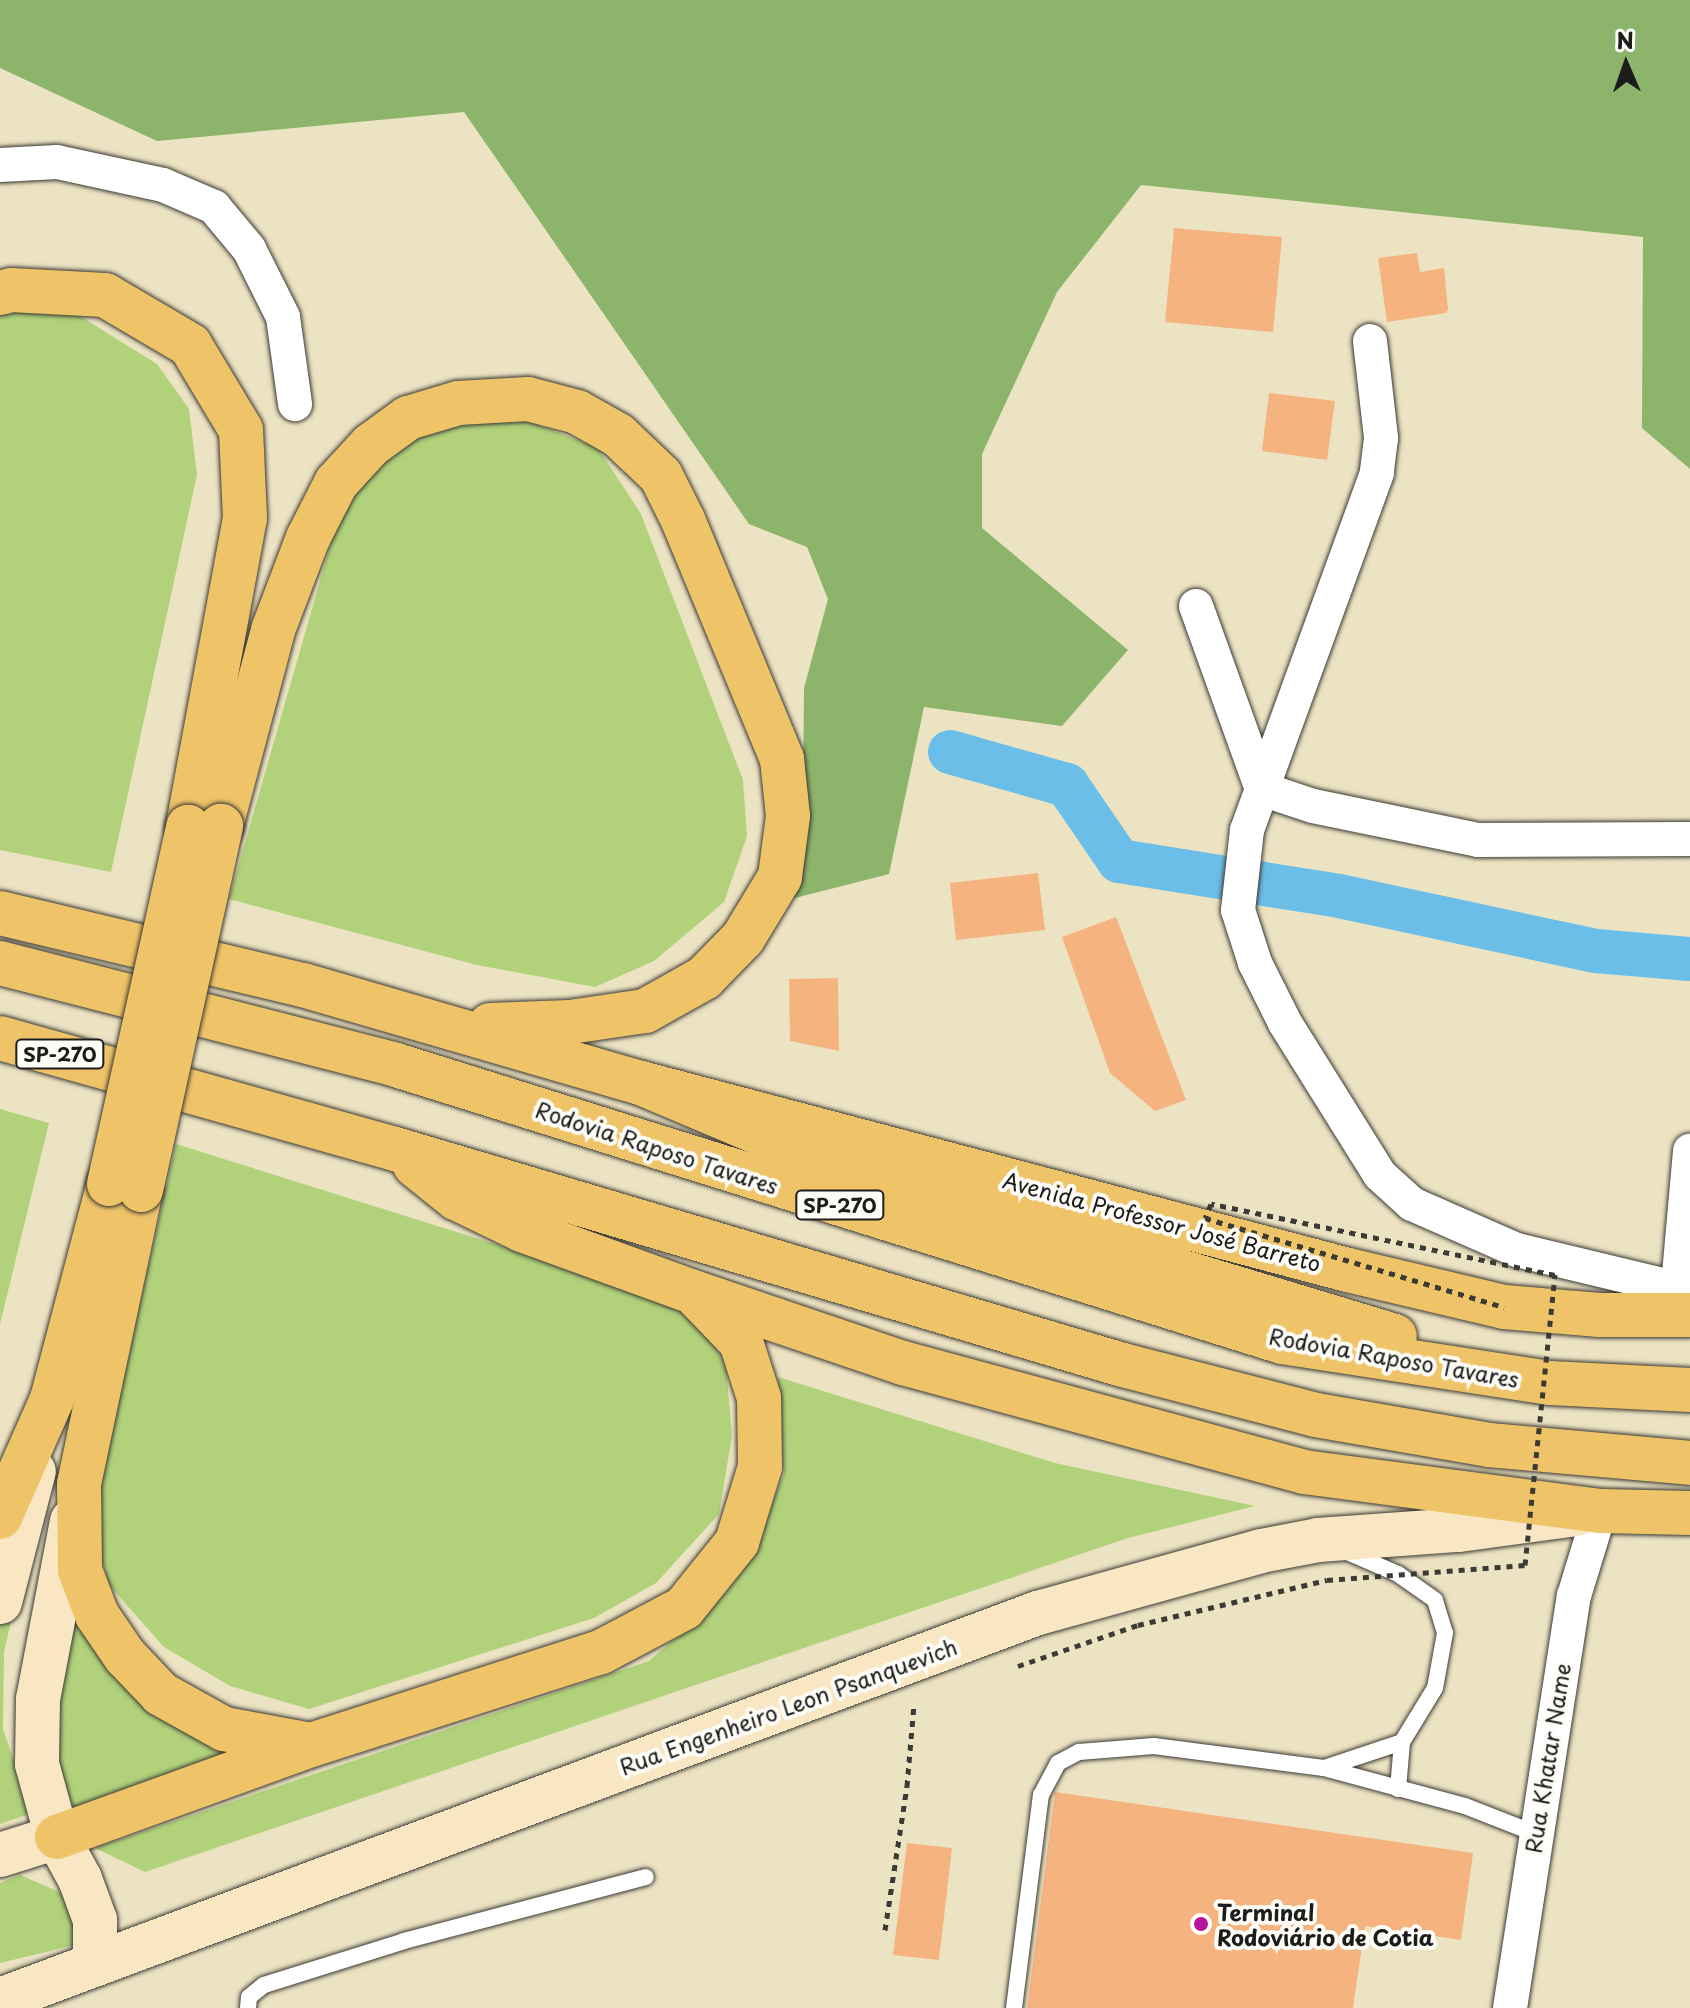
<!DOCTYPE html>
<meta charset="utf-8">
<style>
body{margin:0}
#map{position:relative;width:1690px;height:2008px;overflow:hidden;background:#ece3c3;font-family:"Playpen Sans",sans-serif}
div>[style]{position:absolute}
.green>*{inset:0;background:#b1d27b}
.forest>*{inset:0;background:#8cb46b}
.canal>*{height:44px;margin:-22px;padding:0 22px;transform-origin:22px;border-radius:22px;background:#6bbee7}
.building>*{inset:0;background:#f5b380}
.path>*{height:5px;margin-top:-2.5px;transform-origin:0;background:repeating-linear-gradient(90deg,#3b3a35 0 6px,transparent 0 12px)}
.roads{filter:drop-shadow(0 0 2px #3b3a35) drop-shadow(0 0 2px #3b3a35)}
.service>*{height:16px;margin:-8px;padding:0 8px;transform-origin:8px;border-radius:8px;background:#fff}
.minor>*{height:34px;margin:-17px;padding:0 17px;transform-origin:17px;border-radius:17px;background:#fff}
.secondary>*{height:44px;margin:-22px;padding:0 22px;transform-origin:22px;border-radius:22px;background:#f9e7c3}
.trunk>*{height:44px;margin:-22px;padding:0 22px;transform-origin:22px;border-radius:22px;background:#efc469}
.motorway>*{height:44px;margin:-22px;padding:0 22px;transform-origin:22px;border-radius:22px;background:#efc469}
.path-bridge>*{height:5px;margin-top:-2.5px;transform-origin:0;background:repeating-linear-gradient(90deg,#3b3a35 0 6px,transparent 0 12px)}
.bridges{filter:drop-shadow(0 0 2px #3b3a35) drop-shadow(0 0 2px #3b3a35)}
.trunk-bridge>*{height:44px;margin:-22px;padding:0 22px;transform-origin:22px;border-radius:22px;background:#efc469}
.dots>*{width:22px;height:22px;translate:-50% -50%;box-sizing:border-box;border:4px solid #fdfcf7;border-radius:50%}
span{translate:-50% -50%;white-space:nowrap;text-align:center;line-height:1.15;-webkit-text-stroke:8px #fdfcf7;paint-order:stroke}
.shield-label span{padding:2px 6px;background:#fdfcf7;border:2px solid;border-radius:6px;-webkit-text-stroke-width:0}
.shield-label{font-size:20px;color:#1c1c1c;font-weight:700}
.street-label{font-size:22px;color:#1c1c1c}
.poi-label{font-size:22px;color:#1c1c1c;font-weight:700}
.left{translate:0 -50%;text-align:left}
.north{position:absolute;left:1586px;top:24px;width:80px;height:80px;-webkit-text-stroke:6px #fdfcf7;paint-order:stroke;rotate:358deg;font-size:22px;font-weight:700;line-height:32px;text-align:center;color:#1c1c1c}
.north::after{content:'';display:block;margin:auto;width:28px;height:36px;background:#1c1c1c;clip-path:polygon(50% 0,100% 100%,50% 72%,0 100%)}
</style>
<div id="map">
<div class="green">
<i style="clip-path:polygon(0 311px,75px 313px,157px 364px,189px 409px,197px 475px,111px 872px,0 850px)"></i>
<i style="clip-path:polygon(501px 411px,598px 448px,641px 514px,743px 780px,747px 836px,724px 902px,654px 961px,595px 987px,477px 965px,229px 899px,348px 483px,388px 442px)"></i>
<i style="clip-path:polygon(0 1109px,49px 1123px,0 1324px)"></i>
<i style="clip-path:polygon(176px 1144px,692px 1306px,726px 1365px,732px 1436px,719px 1514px,656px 1583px,594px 1618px,309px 1709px,230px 1686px,164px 1647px,109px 1585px,100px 1551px,99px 1484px)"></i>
<i style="clip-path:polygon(778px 1377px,1055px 1463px,1255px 1506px,1128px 1538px,145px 1872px,95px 1848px,649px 1661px,722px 1597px,744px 1562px,784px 1475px)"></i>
<i style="clip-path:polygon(59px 1414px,4px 1652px,3px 1729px,32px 1813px,0 1824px,0 1620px)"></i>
<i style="clip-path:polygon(72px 1581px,120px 1681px,181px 1731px,239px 1751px,75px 1808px,56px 1778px,52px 1718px)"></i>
<i style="clip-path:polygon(20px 1875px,62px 1893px,79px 1914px,75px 1945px,0 1963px,0 1883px)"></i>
</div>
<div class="forest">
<i style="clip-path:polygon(0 0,1690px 0,1690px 469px,1642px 428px,1643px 237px,1141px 185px,1057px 292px,982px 454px,982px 528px,1128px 650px,1062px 726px,924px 707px,889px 874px,791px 899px,803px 796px,804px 688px,828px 599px,807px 547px,749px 524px,464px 112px,157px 141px,0 68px)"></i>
</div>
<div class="canal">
<i style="left:950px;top:752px;width:122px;rotate:15.8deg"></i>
<i style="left:1067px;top:785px;width:92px;rotate:55.6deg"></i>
<i style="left:1119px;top:861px;width:223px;rotate:9deg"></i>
<i style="left:1339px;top:896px;width:263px;rotate:12.1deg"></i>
<i style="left:1596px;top:951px;width:94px;rotate:4.9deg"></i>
</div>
<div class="building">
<i style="clip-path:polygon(1174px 228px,1282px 237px,1273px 332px,1165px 322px)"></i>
<i style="clip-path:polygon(1417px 253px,1420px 272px,1444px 268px,1448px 309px,1446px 313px,1387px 322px,1378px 258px)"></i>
<i style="clip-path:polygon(1269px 393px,1335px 401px,1327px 460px,1262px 451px)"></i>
<i style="clip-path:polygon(1038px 873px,1045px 930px,956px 940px,950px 883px)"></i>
<i style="clip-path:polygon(1116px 917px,1186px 1100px,1155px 1111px,1110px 1073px,1062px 937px)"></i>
<i style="clip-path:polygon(838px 978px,839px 1051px,790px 1041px,789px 979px)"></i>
<i style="clip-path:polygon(1055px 1792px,1473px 1853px,1461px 1940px,1365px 1926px,1353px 2008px,1027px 2008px)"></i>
<i style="clip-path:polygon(907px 1843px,952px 1848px,939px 1960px,893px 1955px)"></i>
</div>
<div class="path">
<i style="left:885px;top:1930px;width:146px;rotate:-81.3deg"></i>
<i style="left:907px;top:1786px;width:82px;rotate:-85.1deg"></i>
</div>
<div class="roads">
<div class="service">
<i style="left:1324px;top:1768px;width:82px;rotate:-18.4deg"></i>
<i style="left:1402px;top:1742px;width:63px;rotate:-58.6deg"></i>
<i style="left:1435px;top:1688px;width:56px;rotate:-79.7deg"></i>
<i style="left:1445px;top:1633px;width:34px;rotate:-107deg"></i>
<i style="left:1435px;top:1600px;width:45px;rotate:-144.9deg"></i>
<i style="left:1398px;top:1574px;width:58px;rotate:-156.5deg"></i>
<i style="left:1398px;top:1789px;width:47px;rotate:-85.1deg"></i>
<i style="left:248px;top:2008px;width:11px;rotate:-85deg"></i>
<i style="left:249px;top:1997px;width:19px;rotate:-39deg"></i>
<i style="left:264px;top:1985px;width:147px;rotate:-17.4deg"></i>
<i style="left:404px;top:1941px;width:250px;rotate:-14.8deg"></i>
<i style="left:1014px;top:2008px;width:215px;rotate:-82.8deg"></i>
<i style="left:1041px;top:1795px;width:36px;rotate:-62deg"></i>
<i style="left:1058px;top:1763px;width:24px;rotate:-28deg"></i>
<i style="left:1079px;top:1752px;width:75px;rotate:-4.6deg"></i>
<i style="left:1154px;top:1746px;width:171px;rotate:7.4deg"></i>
<i style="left:1324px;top:1768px;width:146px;rotate:15.1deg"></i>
<i style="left:1465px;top:1806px;width:74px;rotate:21.4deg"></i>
</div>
<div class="minor">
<i style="left:0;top:165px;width:57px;rotate:-3deg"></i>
<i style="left:57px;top:162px;width:108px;rotate:12.2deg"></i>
<i style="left:163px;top:185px;width:56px;rotate:23.3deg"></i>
<i style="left:214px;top:207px;width:55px;rotate:50.2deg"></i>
<i style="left:249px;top:249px;width:76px;rotate:63.4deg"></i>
<i style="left:283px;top:317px;width:88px;rotate:82.1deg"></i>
<i style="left:1370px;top:341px;width:98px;rotate:83.5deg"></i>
<i style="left:1381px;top:438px;width:35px;rotate:97deg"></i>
<i style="left:1377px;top:473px;width:380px;rotate:110deg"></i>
<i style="left:1247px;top:830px;width:81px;rotate:96.4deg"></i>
<i style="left:1238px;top:910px;width:56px;rotate:72.2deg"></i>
<i style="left:1255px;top:963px;width:67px;rotate:63.4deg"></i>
<i style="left:1285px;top:1023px;width:179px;rotate:58deg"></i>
<i style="left:1380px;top:1175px;width:43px;rotate:42.2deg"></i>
<i style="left:1412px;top:1204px;width:115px;rotate:23.7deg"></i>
<i style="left:1517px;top:1250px;width:168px;rotate:13.5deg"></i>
<i style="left:1196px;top:606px;width:195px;rotate:70.2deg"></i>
<i style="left:1262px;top:789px;width:54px;rotate:18.4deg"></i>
<i style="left:1313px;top:806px;width:168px;rotate:11.6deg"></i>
<i style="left:1478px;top:840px;width:212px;rotate:-0.3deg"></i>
<i style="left:1676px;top:1308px;width:158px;rotate:-84.9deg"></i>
<i style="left:1510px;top:2008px;width:417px;rotate:-81.2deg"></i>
<i style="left:1574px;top:1596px;width:89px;rotate:-73deg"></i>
</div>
<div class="secondary">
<i style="left:72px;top:1521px;width:181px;rotate:100.8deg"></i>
<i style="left:38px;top:1699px;width:65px;rotate:90.9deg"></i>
<i style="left:37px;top:1764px;width:76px;rotate:74.7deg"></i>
<i style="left:57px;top:1837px;width:48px;rotate:61.3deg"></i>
<i style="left:80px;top:1879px;width:44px;rotate:69.9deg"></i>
<i style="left:95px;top:1920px;width:43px;rotate:90deg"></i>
<i style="left:0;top:1602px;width:135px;rotate:-75.5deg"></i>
<i style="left:0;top:1855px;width:60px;rotate:-17.5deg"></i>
<i style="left:0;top:2000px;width:1108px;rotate:-20.45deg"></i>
<i style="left:1038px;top:1613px;width:231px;rotate:-15.5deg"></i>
<i style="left:1261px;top:1551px;width:58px;rotate:-10.9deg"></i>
<i style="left:1318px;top:1540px;width:141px;rotate:-4.1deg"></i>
<i style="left:1459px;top:1530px;width:119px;rotate:-7.7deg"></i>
</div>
<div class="trunk">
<i style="left:0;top:293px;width:11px;rotate:-15deg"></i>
<i style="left:11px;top:290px;width:94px;rotate:3deg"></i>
<i style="left:105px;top:295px;width:99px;rotate:30.5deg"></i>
<i style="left:190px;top:345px;width:99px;rotate:59deg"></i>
<i style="left:241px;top:430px;width:88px;rotate:87.4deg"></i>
<i style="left:245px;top:518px;width:314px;rotate:100.5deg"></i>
<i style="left:221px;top:826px;width:203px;rotate:-75.1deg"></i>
<i style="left:273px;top:630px;width:98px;rotate:-69.2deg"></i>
<i style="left:308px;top:538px;width:62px;rotate:-63deg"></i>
<i style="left:336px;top:483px;width:52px;rotate:-47.4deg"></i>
<i style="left:371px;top:445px;width:46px;rotate:-36.1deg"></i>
<i style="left:408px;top:418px;width:52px;rotate:-16.7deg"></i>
<i style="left:458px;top:403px;width:70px;rotate:-3.3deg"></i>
<i style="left:528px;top:399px;width:51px;rotate:14.9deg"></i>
<i style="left:577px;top:412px;width:47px;rotate:29.3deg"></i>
<i style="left:618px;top:435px;width:59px;rotate:43.6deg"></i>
<i style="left:661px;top:476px;width:49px;rotate:63.4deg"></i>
<i style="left:683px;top:520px;width:259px;rotate:67.5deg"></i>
<i style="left:782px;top:759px;width:57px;rotate:84deg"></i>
<i style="left:788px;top:816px;width:62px;rotate:97.5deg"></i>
<i style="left:780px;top:877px;width:71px;rotate:121.2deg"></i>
<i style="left:743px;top:938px;width:56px;rotate:134.3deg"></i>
<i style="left:704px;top:978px;width:68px;rotate:150.8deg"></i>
<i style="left:645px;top:1011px;width:76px;rotate:171.7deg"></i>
<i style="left:570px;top:1022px;width:80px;rotate:177.9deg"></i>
<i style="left:0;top:913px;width:311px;rotate:13.4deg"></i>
<i style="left:303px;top:985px;width:352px;rotate:16.2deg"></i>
<i style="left:641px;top:1083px;width:731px;rotate:14.82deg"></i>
<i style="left:1348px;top:1270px;width:160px;rotate:13.3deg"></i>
<i style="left:1504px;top:1307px;width:96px;rotate:4.8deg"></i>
<i style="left:1600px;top:1315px;width:90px"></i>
<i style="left:693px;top:1292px;width:222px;rotate:18.7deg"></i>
<i style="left:903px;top:1363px;width:416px;rotate:15.2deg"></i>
<i style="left:1304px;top:1472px;width:299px;rotate:7.5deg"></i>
<i style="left:1600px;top:1511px;width:90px;rotate:1.3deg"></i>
<i style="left:52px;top:1399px;width:222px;rotate:-75.2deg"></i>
<i style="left:79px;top:1484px;width:300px;rotate:-78.1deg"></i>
</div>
<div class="motorway">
<i style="left:0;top:963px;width:409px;rotate:14.4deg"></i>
<i style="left:396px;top:1065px;width:928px;rotate:17.36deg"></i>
<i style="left:1282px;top:1342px;width:271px;rotate:8.7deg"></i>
<i style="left:1550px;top:1383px;width:140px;rotate:2.9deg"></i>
<i style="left:0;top:1038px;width:410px;rotate:15.7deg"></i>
<i style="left:395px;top:1149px;width:759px;rotate:16.53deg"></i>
<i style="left:1123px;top:1365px;width:199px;rotate:14.5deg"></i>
<i style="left:1316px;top:1415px;width:176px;rotate:9.8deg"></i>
<i style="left:1489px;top:1445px;width:202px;rotate:5.1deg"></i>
<i style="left:641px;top:1083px;width:229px;rotate:22.9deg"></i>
<i style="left:852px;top:1172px;width:567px;rotate:16.81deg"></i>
<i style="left:79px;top:1484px;width:86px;rotate:89.3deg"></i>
<i style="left:80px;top:1570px;width:48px;rotate:69.3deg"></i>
<i style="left:97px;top:1615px;width:50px;rotate:55.7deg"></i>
<i style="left:125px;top:1656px;width:52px;rotate:46.5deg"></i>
<i style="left:161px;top:1694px;width:72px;rotate:29.1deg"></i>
<i style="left:224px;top:1729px;width:88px;rotate:10.4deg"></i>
<i style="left:311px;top:1745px;width:305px;rotate:-17.8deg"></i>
<i style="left:601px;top:1652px;width:94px;rotate:-27.9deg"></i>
<i style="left:684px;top:1608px;width:85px;rotate:-51.2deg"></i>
<i style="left:737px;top:1542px;width:78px;rotate:-73deg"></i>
<i style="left:760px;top:1467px;width:69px;rotate:-90.8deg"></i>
<i style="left:759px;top:1398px;width:59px;rotate:-107.8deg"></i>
<i style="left:741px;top:1342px;width:69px;rotate:-133.8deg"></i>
<i style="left:693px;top:1292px;width:182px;rotate:-160.1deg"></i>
<i style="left:522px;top:1230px;width:73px;rotate:-154.1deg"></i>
<i style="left:456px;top:1198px;width:53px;rotate:-141.2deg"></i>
<i style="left:0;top:1517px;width:129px;rotate:-66.2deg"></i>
<i style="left:57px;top:1837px;width:267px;rotate:-19.9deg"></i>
</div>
</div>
<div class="path-bridge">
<i style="left:1018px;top:1666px;width:127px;rotate:-18.9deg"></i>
<i style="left:1138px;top:1625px;width:194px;rotate:-13.4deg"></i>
<i style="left:1327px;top:1580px;width:199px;rotate:-4.3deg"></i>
<i style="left:1525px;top:1565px;width:292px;rotate:-84.1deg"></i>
<i style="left:1555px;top:1275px;width:351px;rotate:-168.3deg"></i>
<i style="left:1211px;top:1204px;width:15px;rotate:113deg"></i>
<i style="left:1205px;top:1218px;width:312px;rotate:16.6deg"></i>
</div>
<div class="bridges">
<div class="trunk-bridge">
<i style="left:109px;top:1184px;width:366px;rotate:-77.5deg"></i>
<i style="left:141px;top:1190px;width:373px;rotate:-77.6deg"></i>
</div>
</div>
<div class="dots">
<i style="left:1201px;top:1924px;background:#b5179e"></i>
</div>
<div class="shield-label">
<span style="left:60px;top:1054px">SP-270</span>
<span style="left:840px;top:1205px">SP-270</span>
</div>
<div class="street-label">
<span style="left:657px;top:1147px;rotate:18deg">Rodovia Raposo Tavares</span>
<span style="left:1162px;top:1221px;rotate:15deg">Avenida Professor José Barreto</span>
<span style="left:1394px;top:1357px;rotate:10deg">Rodovia Raposo Tavares</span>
<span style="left:788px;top:1706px;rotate:-20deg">Rua Engenheiro Leon Psanquevich</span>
<span style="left:1547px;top:1758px;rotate:-81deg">Rua Khatar Name</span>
</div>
<div class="poi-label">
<span class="left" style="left:1217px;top:1924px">Terminal<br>Rodoviário de Cotia</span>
</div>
<div class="north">N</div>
</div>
